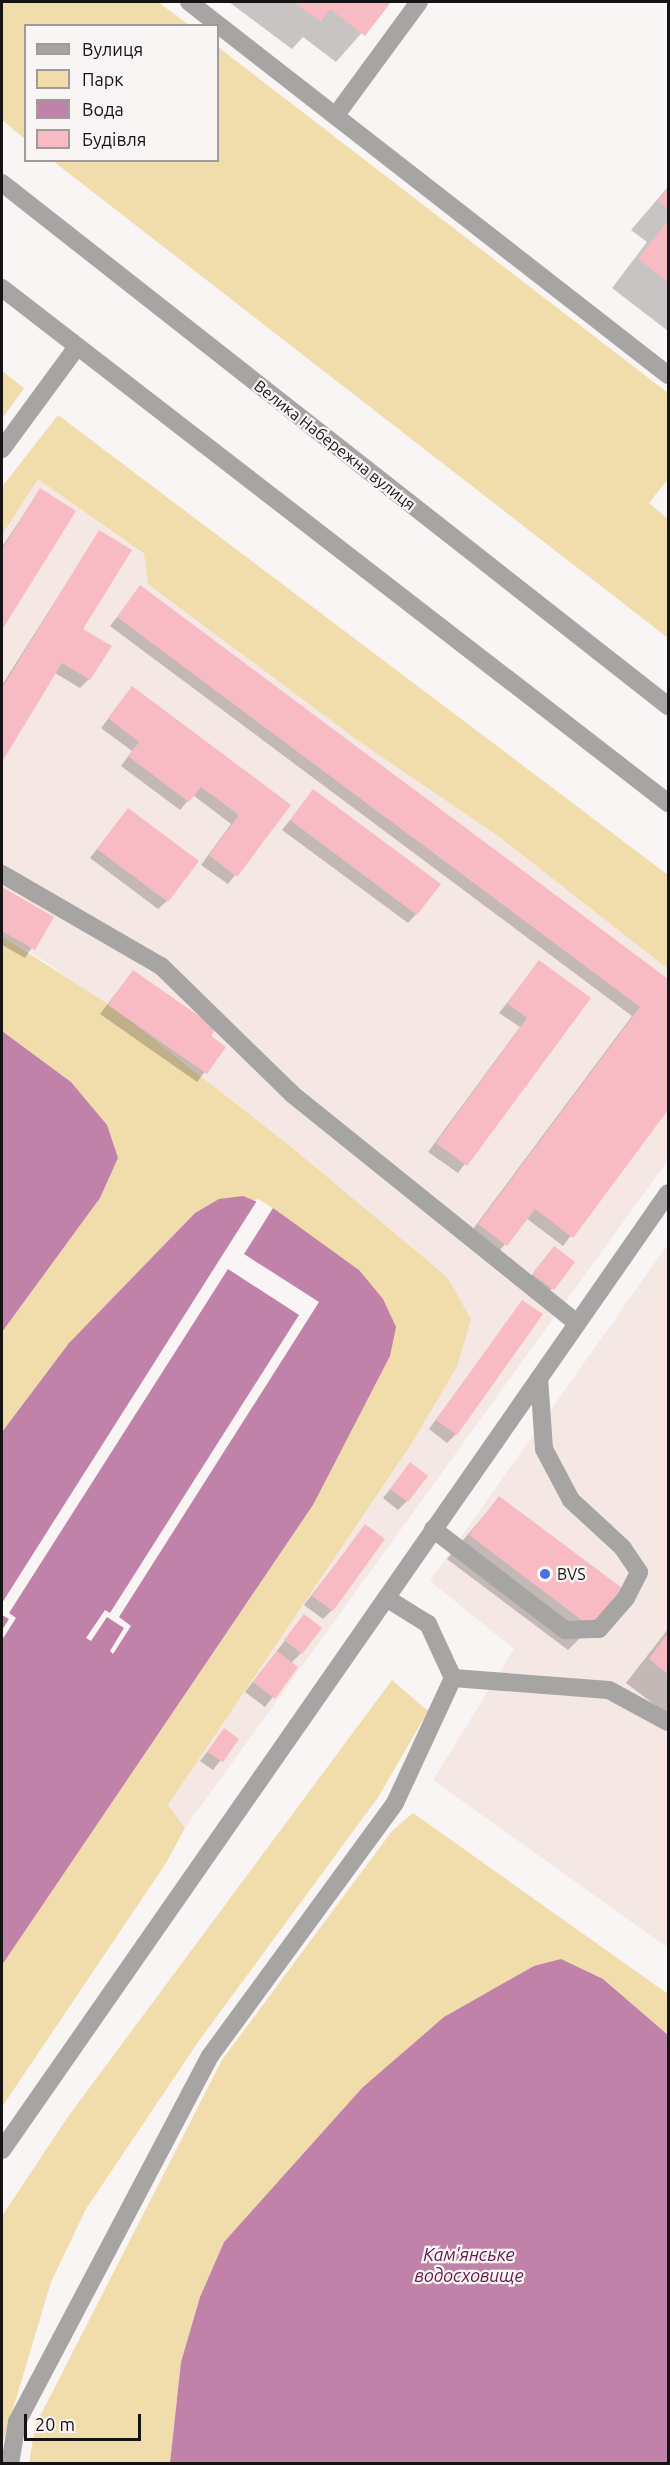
<!DOCTYPE html>
<meta charset="utf-8">
<style>
body{margin:0}
#map{position:relative;width:670px;height:2465px;overflow:hidden;background:#f9f5f4;font-family:Ubuntu,sans-serif}
div>[style]{position:absolute}
.built>*{inset:0;background:#f4e7e4}
.green>*{inset:0;background:#f1dcac}
.water>*{inset:0;background:#c082a8}
.pier>*{inset:0;background:#f9f5f4}
.shadow>*{inset:0;background:#0003}
.building>*{inset:0;background:#f8bbc4}
.service>*{height:18px;margin:-9px;padding:0 9px;transform-origin:9px;border-radius:9px;background:#a7a5a4}
.minor>*{height:18px;margin:-9px;padding:0 9px;transform-origin:9px;border-radius:9px;background:#a7a5a4}
.tertiary>*{height:18px;margin:-9px;padding:0 9px;transform-origin:9px;border-radius:9px;background:#a7a5a4}
.dots>*{width:16px;height:16px;translate:-50% -50%;box-sizing:border-box;border:3px solid #f9f5f4;border-radius:50%}
span{translate:-50% -50%;white-space:nowrap;text-align:center;line-height:1.15;-webkit-text-stroke:4.5px #f9f5f4;paint-order:stroke}
.street-label{font-size:16px;color:#151313}
.poi-label{font-size:16px;color:#151313}
.left{translate:0 -50%;text-align:left}
.water-label{font-size:18px;color:#61184b;font-style:italic}
.frame{position:absolute;inset:0;border:3px solid #151313;pointer-events:none}
.legend{position:absolute;left:24px;top:24px;width:195px;height:138px;box-sizing:border-box;background:#f9f5f4;border:2px solid #9e9b9a;margin:0;padding:8px 10px;list-style:none;font-size:18px;color:#151313}
.legend li{display:flex;align-items:center;gap:12px;height:30px}
.legend b{width:30px;border:2px solid #9e9b9a}
.scale{position:absolute;left:24px;top:2414px;width:117px;height:27px;box-sizing:border-box;border:3px solid #151313;border-top:0;padding-left:8px;font-size:18px;line-height:21px;white-space:nowrap;color:#151313;-webkit-text-stroke:4px #f9f5f4;paint-order:stroke}
</style>
<div id="map">
<div class="built">
<i style="clip-path:polygon(37px 478px,144px 555px,149px 584px,360px 742px,498px 836px,668px 969px,668px 1160px,185px 1828px,168px 1805px,410px 1446px,457px 1367px,447px 1277px,189px 1066px,43px 960px,2px 936px,2px 535px)"></i>
<i style="clip-path:polygon(668px 1244px,668px 1948px,433px 1780px,514px 1649px,430px 1581px)"></i>
</div>
<div class="green">
<i style="clip-path:polygon(2px 2px,158px 2px,189px 25px,26px 26px,25px 139px,2px 120px)"></i>
<i style="clip-path:polygon(218px 47px,668px 393px,668px 479px,649px 503px,668px 519px,668px 638px,53px 161px,218px 160px)"></i>
<i style="clip-path:polygon(2px 371px,24px 388px,2px 419px)"></i>
<i style="clip-path:polygon(58px 415px,668px 875px,668px 969px,498px 836px,360px 742px,148px 584px,144px 554px,38px 479px,2px 535px,2px 487px)"></i>
<i style="clip-path:polygon(2px 936px,114px 1008px,291px 1147px,447px 1277px,471px 1319px,457px 1367px,410px 1446px,168px 1805px,185px 1828px,166px 1863px,2px 2107px,2px 1965px,313px 1505px,359px 1270px,258px 1199px,195px 1213px,69px 1343px,2px 1432px,2px 1332px,100px 1198px,118px 1158px,71px 1082px,2px 1031px)"></i>
<i style="clip-path:polygon(392px 1680px,428px 1711px,379px 1796px,198px 2042px,86px 2209px,51px 2282px,2px 2446px,2px 2216px,67px 2118px)"></i>
<i style="clip-path:polygon(413px 1813px,668px 1994px,668px 2035px,603px 1979px,362px 2088px,224px 2242px,200px 2297px,181px 2362px,170px 2463px,29px 2464px,35px 2426px,222px 2060px,392px 1831px)"></i>
</div>
<div class="water">
<i style="clip-path:polygon(2px 1031px,71px 1082px,107px 1125px,118px 1158px,100px 1198px,2px 1332px)"></i>
<i style="clip-path:polygon(243px 1196px,273px 1208px,359px 1270px,383px 1299px,396px 1327px,390px 1356px,313px 1505px,2px 1965px,2px 1432px,69px 1343px,195px 1213px,219px 1199px)"></i>
<i style="clip-path:polygon(561px 1959px,603px 1979px,668px 2035px,668px 2463px,170px 2463px,181px 2362px,200px 2297px,224px 2242px,362px 2088px,444px 2017px,534px 1966px)"></i>
</div>
<div class="pier">
<i style="clip-path:polygon(258px 1199px,273px 1208px,244px 1254px,319px 1302px,119px 1617px,131px 1626px,113px 1654px,110px 1651px,124px 1628px,107px 1617px,91px 1641px,86px 1638px,105px 1610px,110px 1613px,299px 1315px,228px 1269px,9px 1613px,16px 1618px,2px 1640px,2px 1630px,9px 1619px,2px 1615px,2px 1603px)"></i>
</div>
<div class="shadow">
<i style="clip-path:polygon(229px 2px,389px 2px,336px 62px,303px 37px,292px 49px)"></i>
<i style="clip-path:polygon(668px 187px,668px 331px,612px 288px,647px 242px,631px 230px)"></i>
<i style="clip-path:polygon(40px 490px,74px 512px,2px 627px,2px 547px)"></i>
<i style="clip-path:polygon(99px 532px,81px 629px,89px 679px,80px 688px,55px 673px,2px 759px,2px 685px)"></i>
<i style="clip-path:polygon(141px 587px,668px 981px,668px 1108px,563px 1246px,526px 1218px,497px 1254px,470px 1233px,632px 1016px,110px 626px)"></i>
<i style="clip-path:polygon(132px 688px,289px 805px,228px 884px,201px 865px,231px 824px,193px 795px,180px 810px,121px 766px,132px 751px,101px 728px)"></i>
<i style="clip-path:polygon(313px 791px,416px 914px,408px 923px,282px 830px)"></i>
<i style="clip-path:polygon(128px 809px,167px 901px,158px 909px,90px 858px)"></i>
<i style="clip-path:polygon(2px 889px,51px 918px,25px 958px,2px 945px)"></i>
<i style="clip-path:polygon(539px 962px,589px 998px,458px 1173px,428px 1152px,520px 1027px,499px 1013px)"></i>
<i style="clip-path:polygon(133px 971px,224px 1047px,197px 1082px,100px 1014px)"></i>
<i style="clip-path:polygon(554px 1248px,573px 1262px,544px 1298px,525px 1284px)"></i>
<i style="clip-path:polygon(522px 1302px,456px 1434px,447px 1443px,429px 1429px)"></i>
<i style="clip-path:polygon(410px 1464px,407px 1501px,398px 1510px,383px 1498px)"></i>
<i style="clip-path:polygon(499px 1498px,591px 1627px,568px 1650px,447px 1559px)"></i>
<i style="clip-path:polygon(365px 1526px,332px 1610px,323px 1619px,304px 1605px)"></i>
<i style="clip-path:polygon(304px 1616px,301px 1653px,291px 1663px,296px 1667px,265px 1707px,245px 1692px)"></i>
<i style="clip-path:polygon(668px 1629px,668px 1715px,626px 1683px)"></i>
<i style="clip-path:polygon(224px 1730px,237px 1739px,213px 1770px,200px 1761px)"></i>
</div>
<div class="building">
<i style="clip-path:polygon(293px 2px,391px 2px,365px 36px,330px 9px,321px 22px)"></i>
<i style="clip-path:polygon(668px 187px,668px 209px,658px 201px)"></i>
<i style="clip-path:polygon(668px 220px,668px 282px,638px 259px)"></i>
<i style="clip-path:polygon(40px 488px,76px 511px,2px 630px,2px 550px)"></i>
<i style="clip-path:polygon(99px 530px,132px 550px,83px 629px,112px 646px,90px 680px,62px 663px,2px 762px,2px 688px)"></i>
<i style="clip-path:polygon(140px 585px,668px 979px,668px 1110px,573px 1238px,535px 1209px,507px 1246px,478px 1224px,640px 1007px,117px 617px)"></i>
<i style="clip-path:polygon(132px 686px,291px 805px,237px 877px,209px 855px,239px 815px,201px 787px,189px 802px,128px 756px,139px 742px,108px 718px)"></i>
<i style="clip-path:polygon(313px 789px,441px 884px,417px 915px,290px 820px)"></i>
<i style="clip-path:polygon(128px 808px,199px 861px,168px 902px,97px 849px)"></i>
<i style="clip-path:polygon(2px 887px,54px 917px,35px 950px,2px 931px)"></i>
<i style="clip-path:polygon(539px 960px,591px 998px,467px 1166px,436px 1143px,527px 1018px,507px 1003px)"></i>
<i style="clip-path:polygon(133px 970px,216px 1028px,211px 1036px,226px 1047px,207px 1074px,108px 1005px)"></i>
<i style="clip-path:polygon(554px 1246px,575px 1262px,554px 1290px,532px 1274px)"></i>
<i style="clip-path:polygon(522px 1300px,543px 1314px,457px 1435px,436px 1420px)"></i>
<i style="clip-path:polygon(410px 1462px,428px 1476px,408px 1502px,390px 1489px)"></i>
<i style="clip-path:polygon(499px 1496px,622px 1588px,592px 1628px,469px 1535px)"></i>
<i style="clip-path:polygon(365px 1524px,385px 1539px,333px 1611px,312px 1596px)"></i>
<i style="clip-path:polygon(304px 1614px,322px 1628px,302px 1654px,284px 1640px)"></i>
<i style="clip-path:polygon(668px 1633px,668px 1674px,649px 1659px)"></i>
<i style="clip-path:polygon(277px 1651px,298px 1667px,275px 1699px,253px 1682px)"></i>
<i style="clip-path:polygon(224px 1728px,239px 1739px,223px 1762px,207px 1752px)"></i>
</div>
<div class="service">
<i style="left:189px;top:2px;width:607px;rotate:37.91deg"></i>
<i style="left:336px;top:115px;width:140px;rotate:-53.7deg"></i>
<i style="left:2px;top:874px;width:184px;rotate:30.1deg"></i>
<i style="left:161px;top:966px;width:183px;rotate:44.3deg"></i>
<i style="left:292px;top:1094px;width:366px;rotate:38.8deg"></i>
<i style="left:433px;top:1529px;width:166px;rotate:37.4deg"></i>
<i style="left:565px;top:1630px;width:34px;rotate:-2deg"></i>
<i style="left:599px;top:1629px;width:41px;rotate:-48.9deg"></i>
<i style="left:626px;top:1598px;width:29px;rotate:-63deg"></i>
<i style="left:639px;top:1572px;width:29px;rotate:-124deg"></i>
<i style="left:623px;top:1548px;width:71px;rotate:-137.3deg"></i>
<i style="left:571px;top:1500px;width:58px;rotate:-117.9deg"></i>
<i style="left:544px;top:1449px;width:71px;rotate:-94deg"></i>
<i style="left:453px;top:1678px;width:156px;rotate:4.4deg"></i>
<i style="left:609px;top:1690px;width:67px;rotate:28.5deg"></i>
<i style="left:2px;top:2150px;width:1166px;rotate:-55.16deg"></i>
<i style="left:10px;top:2464px;width:43px;rotate:-80.5deg"></i>
<i style="left:17px;top:2422px;width:414px;rotate:-62.2deg"></i>
<i style="left:210px;top:2056px;width:313px;rotate:-53.8deg"></i>
<i style="left:395px;top:1803px;width:138px;rotate:-65.1deg"></i>
<i style="left:453px;top:1678px;width:60px;rotate:-114.8deg"></i>
<i style="left:428px;top:1624px;width:49px;rotate:-148.2deg"></i>
</div>
<div class="minor">
<i style="left:2px;top:449px;width:127px;rotate:-53.7deg"></i>
</div>
<div class="tertiary">
<i style="left:2px;top:183px;width:847px;rotate:38.14deg"></i>
<i style="left:2px;top:288px;width:842px;rotate:37.71deg"></i>
</div>
<div class="dots">
<i style="left:545px;top:1574px;background:#4373e4"></i>
</div>
<div class="street-label">
<span style="left:335px;top:445px;rotate:38deg">Велика Набережна вулиця</span>
</div>
<div class="poi-label">
<span class="left" style="left:557px;top:1574px">BVS</span>
</div>
<div class="water-label">
<span style="left:469px;top:2265px">Кам'янське<br>водосховище</span>
</div>
<div class="frame"></div>
<ul class="legend">
<li><b style="height:8px;background:#a7a5a4"></b>Вулиця</li>
<li><b style="height:16px;background:#f1dcac"></b>Парк</li>
<li><b style="height:16px;background:#c082a8"></b>Вода</li>
<li><b style="height:16px;background:#f8bbc4"></b>Будівля</li>
</ul>
<div class="scale">20 m</div>
</div>
